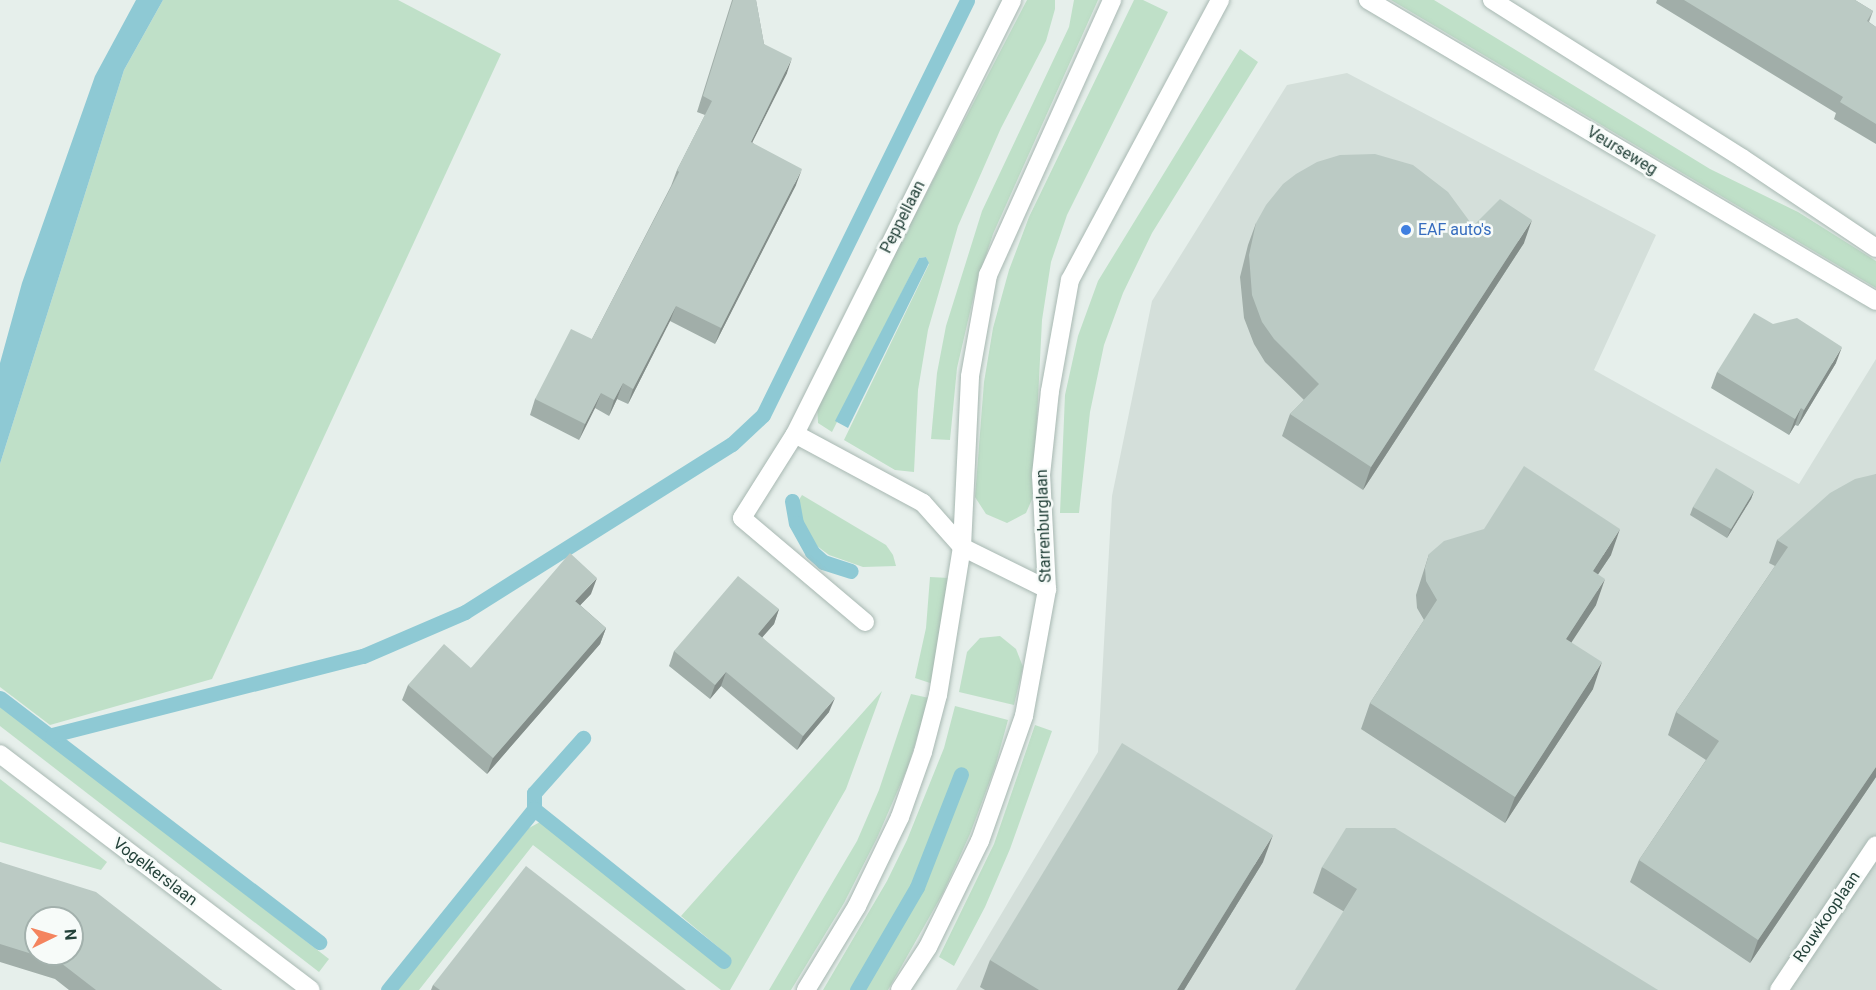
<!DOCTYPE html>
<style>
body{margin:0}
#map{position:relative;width:1876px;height:990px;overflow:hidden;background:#e6efeb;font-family:Roboto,sans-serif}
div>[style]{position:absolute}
.built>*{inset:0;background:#d4dfda}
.green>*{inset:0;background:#bfe0c8}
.water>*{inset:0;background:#8ec9d4}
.stream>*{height:15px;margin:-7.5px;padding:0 7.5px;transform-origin:7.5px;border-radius:7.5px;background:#8ec9d4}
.roads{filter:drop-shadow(0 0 2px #a8b8b2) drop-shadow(0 0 2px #a8b8b2)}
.minor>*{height:18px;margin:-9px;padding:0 9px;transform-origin:9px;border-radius:9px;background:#fff}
.tertiary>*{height:18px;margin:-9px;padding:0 9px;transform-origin:9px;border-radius:9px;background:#fff}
.secondary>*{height:18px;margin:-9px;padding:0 9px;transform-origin:9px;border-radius:9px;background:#fff}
.wall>*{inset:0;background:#a1aea9}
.shaded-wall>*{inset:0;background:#838d89}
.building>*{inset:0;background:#bbcac4}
.dots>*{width:16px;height:16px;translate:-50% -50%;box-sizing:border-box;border:3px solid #f7fbf9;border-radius:50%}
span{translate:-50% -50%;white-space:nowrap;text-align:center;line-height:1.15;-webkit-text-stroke:5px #f7fbf9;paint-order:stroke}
.street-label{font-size:16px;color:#24423a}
.shop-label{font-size:16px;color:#366cbe}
.left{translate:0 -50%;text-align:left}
.north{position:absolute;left:24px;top:906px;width:60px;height:60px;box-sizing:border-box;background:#f7fbf9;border:2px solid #a3b1ad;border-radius:50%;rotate:85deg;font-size:16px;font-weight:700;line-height:24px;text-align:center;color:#24423a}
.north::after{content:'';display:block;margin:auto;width:21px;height:27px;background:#f4845f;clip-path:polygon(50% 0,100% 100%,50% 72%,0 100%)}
</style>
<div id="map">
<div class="built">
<i style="clip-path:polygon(1347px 73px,1656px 235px,1594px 370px,1799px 484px,1876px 359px,1876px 990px,956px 990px,1098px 752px,1112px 496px,1152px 301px,1287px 85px)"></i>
</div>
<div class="green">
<i style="clip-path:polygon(163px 0,398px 0,501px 54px,212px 679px,50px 725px,0 687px,0 464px,124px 70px)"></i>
<i style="clip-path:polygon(1027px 0,1055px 0,1055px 9px,1046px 41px,1001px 128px,958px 226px,928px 330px,918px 390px,914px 472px,895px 470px,844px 440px,929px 264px,926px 257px,919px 258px,832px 432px,818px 423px,817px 403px)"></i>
<i style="clip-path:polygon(1074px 0,1098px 0,993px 234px,976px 286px,957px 368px,950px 440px,931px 439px,937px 373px,946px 326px,982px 211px,1069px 27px)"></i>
<i style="clip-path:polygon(1134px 0,1143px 0,1168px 12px,1067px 215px,1051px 262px,1042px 320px,1033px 497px,1026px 513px,1007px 523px,986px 514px,975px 497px,984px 382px,993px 328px,1009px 270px,1029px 217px)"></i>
<i style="clip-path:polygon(1391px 0,1434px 0,1710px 169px,1798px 212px,1876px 261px,1876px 288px)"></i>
<i style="clip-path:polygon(1240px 49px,1258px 62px,1152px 233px,1123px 293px,1104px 345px,1090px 412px,1079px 513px,1060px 513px,1065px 395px,1078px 336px,1098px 281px)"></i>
<i style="clip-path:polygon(802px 495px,886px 545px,893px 555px,896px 566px,863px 567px,829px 555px,817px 546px,803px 524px,797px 503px)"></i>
<i style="clip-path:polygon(930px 577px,949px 578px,933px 684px,915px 678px,926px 628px)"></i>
<i style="clip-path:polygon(1000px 636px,1016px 649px,1023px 667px,1014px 705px,959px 692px,967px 652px,980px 638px)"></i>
<i style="clip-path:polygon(882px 691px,846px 789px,730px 990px,721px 990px,533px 845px,419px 990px,395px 990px,529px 828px,540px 822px,725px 967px,730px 957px,681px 916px)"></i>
<i style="clip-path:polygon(911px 694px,929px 698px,908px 767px,877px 838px,844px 903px,791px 990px,769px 990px,857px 841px,879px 790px)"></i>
<i style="clip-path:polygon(0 704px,329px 959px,319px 972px,0 726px)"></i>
<i style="clip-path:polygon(955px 706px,1008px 720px,995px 767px,970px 834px,943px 893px,888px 990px,823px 990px,887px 881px,907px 840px,944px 748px)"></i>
<i style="clip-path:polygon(1035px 725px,1052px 731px,1010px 849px,985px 907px,954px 966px,939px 957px,994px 844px)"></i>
<i style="clip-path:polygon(0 779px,107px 862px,101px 870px,0 842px)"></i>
</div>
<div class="water">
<i style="clip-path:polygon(136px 0,163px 0,124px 70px,0 464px,0 363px,22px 283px,95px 76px)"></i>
<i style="clip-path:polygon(926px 257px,929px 263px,848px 428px,835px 421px,919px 258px)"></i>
</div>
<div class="stream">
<i style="left:792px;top:501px;width:22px;rotate:80deg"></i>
<i style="left:796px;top:523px;width:33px;rotate:61deg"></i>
<i style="left:812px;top:552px;width:15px;rotate:42deg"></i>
<i style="left:823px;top:562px;width:29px;rotate:18deg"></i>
<i style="left:0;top:698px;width:402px;rotate:37.4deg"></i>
<i style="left:52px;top:735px;width:321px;rotate:-14.3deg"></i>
<i style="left:363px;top:656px;width:111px;rotate:-23.3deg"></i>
<i style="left:465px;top:612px;width:315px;rotate:-32.2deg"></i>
<i style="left:732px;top:444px;width:42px;rotate:-43.1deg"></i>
<i style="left:763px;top:415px;width:462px;rotate:-63.8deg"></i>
<i style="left:534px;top:809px;width:16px;rotate:-90deg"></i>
<i style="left:534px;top:793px;width:74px;rotate:-48.3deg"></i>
<i style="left:388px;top:990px;width:233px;rotate:-51.1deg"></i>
<i style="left:534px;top:809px;width:243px;rotate:38.7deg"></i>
<i style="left:857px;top:990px;width:119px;rotate:-59.8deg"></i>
<i style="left:917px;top:887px;width:121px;rotate:-68.7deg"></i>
</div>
<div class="roads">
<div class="minor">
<i style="left:795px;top:434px;width:145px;rotate:28.3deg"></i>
<i style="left:923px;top:503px;width:59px;rotate:48.4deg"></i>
<i style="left:962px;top:547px;width:95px;rotate:26.3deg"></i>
<i style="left:865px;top:622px;width:161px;rotate:-139.8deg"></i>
<i style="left:742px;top:518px;width:99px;rotate:-57.8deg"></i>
<i style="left:795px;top:434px;width:485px;rotate:-63.4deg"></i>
<i style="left:0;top:754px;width:390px;rotate:37.2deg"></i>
<i style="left:1779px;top:990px;width:174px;rotate:-56.2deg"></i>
</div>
<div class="tertiary">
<i style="left:806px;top:990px;width:98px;rotate:-58.7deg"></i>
<i style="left:857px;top:906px;width:99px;rotate:-64.2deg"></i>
<i style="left:900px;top:817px;width:69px;rotate:-70.5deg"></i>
<i style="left:923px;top:752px;width:59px;rotate:-75.3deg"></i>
<i style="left:938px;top:695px;width:150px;rotate:-80.8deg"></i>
<i style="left:962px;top:547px;width:171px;rotate:-87.3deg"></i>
<i style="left:970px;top:376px;width:103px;rotate:-79.9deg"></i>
<i style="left:988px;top:275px;width:302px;rotate:-65.7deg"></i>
<i style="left:900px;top:990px;width:51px;rotate:-56.9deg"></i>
<i style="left:928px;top:947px;width:118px;rotate:-63.9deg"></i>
<i style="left:980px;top:841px;width:133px;rotate:-70.6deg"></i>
<i style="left:1024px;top:716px;width:129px;rotate:-79.7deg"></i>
<i style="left:1047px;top:589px;width:114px;rotate:-93deg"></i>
<i style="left:1041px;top:475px;width:84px;rotate:-83.9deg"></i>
<i style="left:1050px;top:391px;width:113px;rotate:-79.8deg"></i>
<i style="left:1070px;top:280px;width:318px;rotate:-61.8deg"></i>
</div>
<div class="secondary">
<i style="left:1368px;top:0;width:590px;rotate:30.65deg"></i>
<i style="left:1492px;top:0;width:296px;rotate:32.3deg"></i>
<i style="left:1742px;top:158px;width:161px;rotate:33.9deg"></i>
</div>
</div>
<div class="wall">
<i style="clip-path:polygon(732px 0,756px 0,764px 44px,787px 73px,752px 142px,796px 185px,715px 344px,670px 321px,628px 404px,617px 399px,609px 416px,595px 408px,579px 440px,530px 415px,535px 399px,592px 339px,671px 186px,677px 170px,705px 115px,697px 112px)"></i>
<i style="clip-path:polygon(1657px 0,1855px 0,1873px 11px,1869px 22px,1876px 27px,1876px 144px,1834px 119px,1836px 113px,1656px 3px)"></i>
<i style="clip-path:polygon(1256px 223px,1473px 226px,1524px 243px,1363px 490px,1282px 436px,1290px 414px,1304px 400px,1265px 362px,1254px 344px,1244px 318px,1240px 277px,1248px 245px)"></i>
<i style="clip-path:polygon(1836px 363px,1798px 426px,1795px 425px,1789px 435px,1711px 388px,1717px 372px)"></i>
<i style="clip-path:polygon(1876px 474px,1876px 777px,1750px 963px,1630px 882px,1639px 860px,1706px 760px,1668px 735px,1676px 712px,1775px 566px,1769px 563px,1777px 540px)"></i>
<i style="clip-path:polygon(1754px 491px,1751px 499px,1727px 538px,1690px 515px,1693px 507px)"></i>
<i style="clip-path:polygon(1429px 554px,1611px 555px,1598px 574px,1596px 605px,1571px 642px,1593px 689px,1505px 823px,1361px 729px,1370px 703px,1424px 620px,1417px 608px,1416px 595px)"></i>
<i style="clip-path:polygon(591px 594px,580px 605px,606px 628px,600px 644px,487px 774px,402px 700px,408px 685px,471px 668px)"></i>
<i style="clip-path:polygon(779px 609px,774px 624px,762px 637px,829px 712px,797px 750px,721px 686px,710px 699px,669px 666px,674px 651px)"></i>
<i style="clip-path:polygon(0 862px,222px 990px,69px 990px,55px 979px,0 962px)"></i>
<i style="clip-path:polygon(1263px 862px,1184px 990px,985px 990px,980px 987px,990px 960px)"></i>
<i style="clip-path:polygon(1322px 867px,1658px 990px,1343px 911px,1313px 893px)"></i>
<i style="clip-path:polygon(433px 985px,686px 990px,431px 990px)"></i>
</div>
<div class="shaded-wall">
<i style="clip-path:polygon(792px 58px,787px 73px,745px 157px,751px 142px)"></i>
<i style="clip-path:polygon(802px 169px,796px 185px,715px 344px,721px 328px)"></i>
<i style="clip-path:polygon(1532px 220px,1524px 243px,1363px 490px,1371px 467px)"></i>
<i style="clip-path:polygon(676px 306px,670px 321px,628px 404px,633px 389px)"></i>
<i style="clip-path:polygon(1842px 347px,1836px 363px,1798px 426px,1804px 410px)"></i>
<i style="clip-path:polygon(623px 383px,617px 399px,609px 416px,614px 400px)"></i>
<i style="clip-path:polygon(601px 393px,595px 408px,579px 440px,585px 424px)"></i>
<i style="clip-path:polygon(1801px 408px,1795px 425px,1789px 435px,1795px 419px)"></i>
<i style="clip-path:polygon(1754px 491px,1751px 499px,1727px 538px,1731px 529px)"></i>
<i style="clip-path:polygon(1620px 529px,1611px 555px,1583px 597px,1593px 571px)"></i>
<i style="clip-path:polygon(597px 578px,591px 594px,569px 617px,575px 601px)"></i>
<i style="clip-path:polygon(1605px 579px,1596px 605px,1556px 666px,1566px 639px)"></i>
<i style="clip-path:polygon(779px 609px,774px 624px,753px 648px,758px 634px)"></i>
<i style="clip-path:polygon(606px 628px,600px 644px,487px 774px,493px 758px)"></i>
<i style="clip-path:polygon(1602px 662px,1593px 689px,1505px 823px,1515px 797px)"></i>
<i style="clip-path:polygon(726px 672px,721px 686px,710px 699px,715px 685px)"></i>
<i style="clip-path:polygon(835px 698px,829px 712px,797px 750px,803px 736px)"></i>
<i style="clip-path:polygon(1876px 767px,1876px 777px,1750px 963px,1758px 940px)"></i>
<i style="clip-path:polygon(1273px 835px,1263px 862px,1184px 990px,1177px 990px)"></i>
</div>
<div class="building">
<i style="clip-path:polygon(733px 0,756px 0,764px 44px,792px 58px,751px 142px,802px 169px,721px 328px,676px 306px,633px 389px,623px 383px,614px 400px,601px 393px,585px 424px,535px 399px,571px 329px,592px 339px,679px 172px,677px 170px,712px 101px,703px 96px)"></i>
<i style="clip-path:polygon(1684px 0,1855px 0,1873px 11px,1867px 21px,1876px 27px,1876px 124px,1840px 102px,1843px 97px)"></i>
<i style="clip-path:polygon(1375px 154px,1413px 165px,1448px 192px,1473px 226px,1500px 199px,1532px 220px,1371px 467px,1290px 414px,1319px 384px,1274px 339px,1262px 322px,1252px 295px,1249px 255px,1256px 223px,1266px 205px,1283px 184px,1296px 174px,1317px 162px,1340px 155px)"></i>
<i style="clip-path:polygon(1754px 313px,1773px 324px,1797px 318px,1842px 347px,1804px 410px,1801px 408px,1795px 419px,1717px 372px)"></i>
<i style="clip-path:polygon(1524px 466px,1620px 529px,1593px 571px,1605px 579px,1566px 639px,1602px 662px,1515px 797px,1370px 703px,1437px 600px,1426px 581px,1425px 568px,1429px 554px,1444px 541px,1484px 529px)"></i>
<i style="clip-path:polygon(1716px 468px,1754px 491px,1731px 529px,1693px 507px)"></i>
<i style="clip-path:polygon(1876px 474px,1876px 767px,1758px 940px,1639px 860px,1719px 741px,1676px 712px,1788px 547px,1777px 540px,1830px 493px,1855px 479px)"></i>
<i style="clip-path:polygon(570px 553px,597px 578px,575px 601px,606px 628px,493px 758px,408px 685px,444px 644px,471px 668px)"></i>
<i style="clip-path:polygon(738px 576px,779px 609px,758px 634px,835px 698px,803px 736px,726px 672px,715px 685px,674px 651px)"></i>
<i style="clip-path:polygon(1122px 743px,1273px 835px,1177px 990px,1039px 990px,990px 960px)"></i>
<i style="clip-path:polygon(1346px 828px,1395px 828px,1658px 990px,1295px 990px,1357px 889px,1322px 867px)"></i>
<i style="clip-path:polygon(evenodd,0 862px,96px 892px,222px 990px,96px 990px,61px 963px,0 944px,0 862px,36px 918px,72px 918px,72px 954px,36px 954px,36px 918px)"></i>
<i style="clip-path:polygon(526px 866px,686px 990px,440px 990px,433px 985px)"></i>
</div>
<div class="dots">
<i style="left:1406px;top:230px;background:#3f7fe0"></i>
</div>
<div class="street-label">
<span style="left:1622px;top:151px;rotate:31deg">Veurseweg</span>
<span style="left:903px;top:217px;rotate:-63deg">Peppellaan</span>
<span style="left:1044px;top:526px;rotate:-92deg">Starrenburglaan</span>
<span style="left:155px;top:872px;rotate:37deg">Vogelkerslaan</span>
<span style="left:1827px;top:917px;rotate:-56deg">Rouwkooplaan</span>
</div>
<div class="shop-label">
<span class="left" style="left:1418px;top:230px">EAF auto's</span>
</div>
<div class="north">N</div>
</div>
